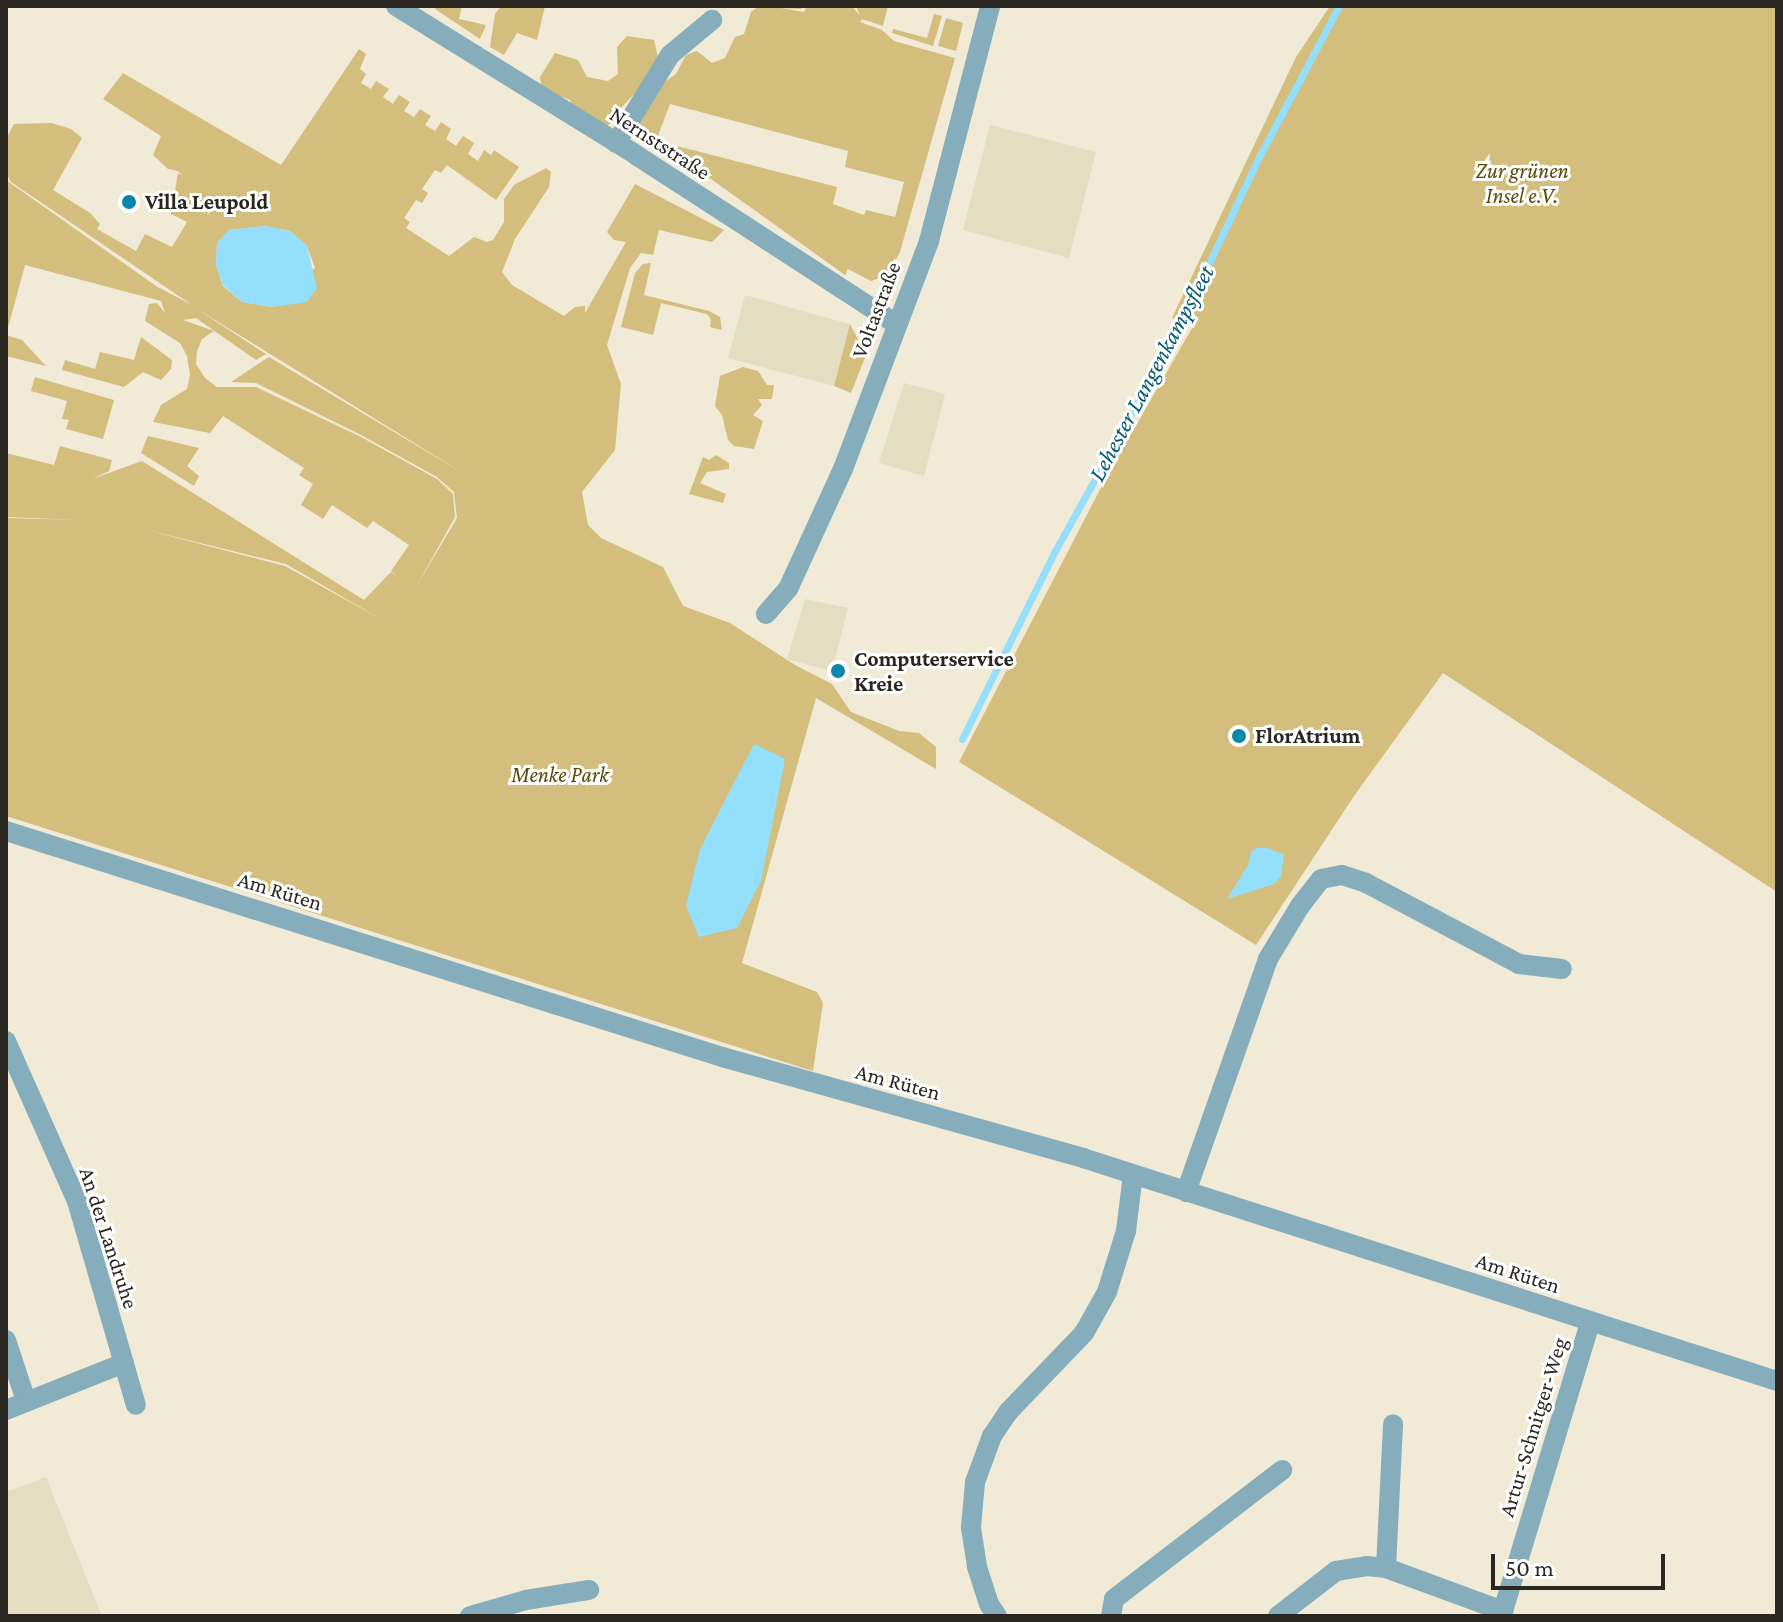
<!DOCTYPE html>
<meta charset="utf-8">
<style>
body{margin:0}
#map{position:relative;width:1783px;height:1622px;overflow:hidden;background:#f0ead6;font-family:"Crimson Pro",serif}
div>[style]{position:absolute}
.built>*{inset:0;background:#e5ddc2}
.green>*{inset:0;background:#d3be7d}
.water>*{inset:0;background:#94dffc}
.stream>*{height:7px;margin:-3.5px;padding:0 3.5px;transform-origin:3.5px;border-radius:3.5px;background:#94dffc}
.street>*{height:20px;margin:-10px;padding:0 10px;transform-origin:10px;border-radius:10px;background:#86adbc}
.dots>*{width:22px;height:22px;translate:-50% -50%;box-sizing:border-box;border:4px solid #fff;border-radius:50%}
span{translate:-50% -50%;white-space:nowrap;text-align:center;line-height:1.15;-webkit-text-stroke:6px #fff;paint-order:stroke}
.street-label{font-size:22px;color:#29261f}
.park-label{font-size:22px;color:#5c4a09;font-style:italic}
.poi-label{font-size:22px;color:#29261f;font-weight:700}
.left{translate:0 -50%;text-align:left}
.water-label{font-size:24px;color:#005971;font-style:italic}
.frame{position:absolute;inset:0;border:8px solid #29261f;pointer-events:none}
.scale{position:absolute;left:1491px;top:1554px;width:174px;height:36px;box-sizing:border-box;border:4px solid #29261f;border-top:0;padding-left:10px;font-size:24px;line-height:28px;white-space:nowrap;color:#29261f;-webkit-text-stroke:6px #fff;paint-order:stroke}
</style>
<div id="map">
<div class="built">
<i style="clip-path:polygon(990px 125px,1096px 152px,1069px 258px,963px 230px)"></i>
<i style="clip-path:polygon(745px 295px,850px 324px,834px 386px,728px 358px)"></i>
<i style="clip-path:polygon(904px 383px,945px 394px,924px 476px,879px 463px)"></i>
<i style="clip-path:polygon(805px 599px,848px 608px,832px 671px,787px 659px)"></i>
<i style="clip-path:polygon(46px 1477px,102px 1616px,6px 1616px,6px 1492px)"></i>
</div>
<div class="green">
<i style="clip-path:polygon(436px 6px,462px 6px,459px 19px,486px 25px,480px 39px,435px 9px)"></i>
<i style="clip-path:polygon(501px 6px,545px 6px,537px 40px,517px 33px,504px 55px,490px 47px,495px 14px)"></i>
<i style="clip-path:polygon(759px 6px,802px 6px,801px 9px,781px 8px,804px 12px,807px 6px,852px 6px,860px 16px,856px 6px,888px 6px,883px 26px,862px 19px,860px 22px,882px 30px,894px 41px,955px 58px,900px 252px,888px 275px,871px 281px,848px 269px,845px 275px,686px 161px,660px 150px,661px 142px,837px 187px,833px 204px,864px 215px,866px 210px,895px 217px,904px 182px,845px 167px,848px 151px,670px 104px,653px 149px,642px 140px,642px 126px,632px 119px,660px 85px,676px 74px,686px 55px,697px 51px,712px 63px,725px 58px,735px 37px,744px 34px,751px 12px)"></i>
<i style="clip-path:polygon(1330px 6px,1777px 6px,1777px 892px,1443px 673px,1354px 796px,1256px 945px,959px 762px,1107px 476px,1195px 323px,1172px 318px,1296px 57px)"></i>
<i style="clip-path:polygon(934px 14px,942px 16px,933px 46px,892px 33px,893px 29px,927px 38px)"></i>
<i style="clip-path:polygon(946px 18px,963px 23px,956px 51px,938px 46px)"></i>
<i style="clip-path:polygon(627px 36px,654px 40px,660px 66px,620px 109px,620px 118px,603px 128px,572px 107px,570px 100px,542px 89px,540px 77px,555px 53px,578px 60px,587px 77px,608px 81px,618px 74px,617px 47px)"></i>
<i style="clip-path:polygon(evenodd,359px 49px,366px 54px,360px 69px,366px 74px,361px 83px,371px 89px,376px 81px,389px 89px,383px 97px,393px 104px,399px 95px,410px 102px,404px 111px,414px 117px,420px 109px,431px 116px,425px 125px,435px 131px,441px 122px,451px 129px,446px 139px,456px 146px,463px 136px,474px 143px,468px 154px,478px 161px,484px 150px,491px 155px,494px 150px,519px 167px,496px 200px,447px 165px,441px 173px,435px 170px,422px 189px,428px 193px,422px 203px,416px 200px,404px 218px,410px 222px,406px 228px,449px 256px,474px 237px,487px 242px,493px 240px,504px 222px,504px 199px,514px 185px,546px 168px,551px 172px,549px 187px,515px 239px,502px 272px,512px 285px,564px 316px,575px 307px,585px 306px,585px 313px,626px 242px,614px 240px,607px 232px,635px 184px,724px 230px,712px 242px,659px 230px,653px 255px,641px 253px,630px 268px,607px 345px,621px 384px,615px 450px,582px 492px,588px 525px,601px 538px,663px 567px,683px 606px,730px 623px,795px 665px,832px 684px,851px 712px,899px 731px,919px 733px,936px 747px,936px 769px,816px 698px,742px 963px,817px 992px,823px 1003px,813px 1071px,6px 816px,6px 518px,79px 520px,6px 517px,6px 453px,54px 465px,60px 446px,112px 460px,109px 471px,92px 479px,142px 461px,364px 600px,391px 572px,398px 576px,391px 571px,409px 545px,373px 521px,367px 528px,332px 505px,323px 519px,301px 505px,313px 484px,299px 475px,304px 468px,223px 416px,210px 433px,153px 422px,161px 405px,187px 389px,190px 375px,187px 356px,180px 343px,145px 321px,149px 304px,157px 303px,165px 313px,161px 301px,25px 265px,6px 335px,22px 340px,46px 366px,6px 356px,6px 180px,156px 286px,192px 305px,11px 182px,6px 173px,6px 139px,14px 124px,52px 123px,71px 129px,82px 138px,53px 190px,90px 213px,100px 224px,97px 229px,136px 251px,145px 234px,172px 247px,187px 222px,171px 214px,178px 173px,183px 176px,178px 171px,168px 169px,153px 155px,161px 136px,103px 99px,123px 73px,281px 165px,359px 49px,265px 226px,290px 231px,307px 246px,315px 268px,273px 307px,242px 302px,223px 286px,216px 265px,217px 243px,229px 230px,265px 226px,359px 49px,194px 307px,466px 475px,269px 357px,231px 382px,256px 383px,361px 435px,437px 477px,454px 492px,457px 518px,416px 587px,455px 517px,453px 494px,437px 479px,361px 437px,256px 387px,217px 387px,205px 378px,196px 364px,197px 351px,202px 339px,214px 331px,183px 320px,196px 318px,256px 360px,266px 354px,194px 307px,359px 49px,139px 528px,286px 564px,384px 621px,285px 566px,139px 528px)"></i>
<i style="clip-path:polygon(651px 263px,644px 295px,709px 311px,720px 317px,722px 330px,710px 327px,711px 319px,707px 314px,661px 303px,653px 335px,621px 327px,635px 273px,643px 264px)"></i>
<i style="clip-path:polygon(850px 324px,866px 355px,851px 393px,834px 386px)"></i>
<i style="clip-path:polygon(141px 337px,172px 360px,171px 369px,161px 380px,143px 372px,124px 387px,62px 370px,65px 360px,95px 369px,100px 352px,134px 360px)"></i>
<i style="clip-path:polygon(743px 367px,758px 371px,767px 385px,774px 385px,772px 399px,758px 399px,762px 405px,753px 415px,763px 421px,754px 449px,734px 446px,728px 440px,722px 415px,715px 406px,720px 376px)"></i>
<i style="clip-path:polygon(35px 377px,114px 400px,103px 439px,66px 429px,69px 420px,62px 419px,67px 401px,31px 391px)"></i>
<i style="clip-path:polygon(148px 436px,199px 448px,187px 466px,199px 476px,194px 486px,141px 453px)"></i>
<i style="clip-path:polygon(716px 455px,729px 463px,729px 469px,707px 472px,700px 483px,726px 494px,723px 503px,689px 494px,703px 457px,709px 460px)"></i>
</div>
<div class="water">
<i style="clip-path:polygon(265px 226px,290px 231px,307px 246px,317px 288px,307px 302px,273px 307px,242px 302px,223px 285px,216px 265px,217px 243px,229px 230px)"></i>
<i style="clip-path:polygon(754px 744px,785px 759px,761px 881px,737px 928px,699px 937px,686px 906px,700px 849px)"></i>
<i style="clip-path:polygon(1256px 848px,1268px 848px,1284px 855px,1281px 876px,1274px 884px,1227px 899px,1248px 865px,1251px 852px)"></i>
</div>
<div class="stream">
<i style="left:962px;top:739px;width:210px;rotate:-63.7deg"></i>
<i style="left:1055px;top:551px;width:254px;rotate:-61deg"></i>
<i style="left:1178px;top:329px;width:190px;rotate:-64.8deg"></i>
<i style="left:1259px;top:157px;width:171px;rotate:-62.1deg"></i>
</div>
<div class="street">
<i style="left:396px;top:6px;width:282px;rotate:31.8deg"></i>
<i style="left:636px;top:155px;width:310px;rotate:33deg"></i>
<i style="left:616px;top:143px;width:103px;rotate:-58.5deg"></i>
<i style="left:670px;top:55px;width:55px;rotate:-39.8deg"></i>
<i style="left:766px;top:614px;width:33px;rotate:-49deg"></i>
<i style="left:788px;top:589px;width:132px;rotate:-65.4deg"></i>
<i style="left:843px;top:469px;width:244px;rotate:-69.3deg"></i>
<i style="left:929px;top:241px;width:243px;rotate:-75.4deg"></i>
<i style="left:6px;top:831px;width:751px;rotate:17.52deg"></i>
<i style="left:722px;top:1057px;width:375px;rotate:15.6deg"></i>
<i style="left:1083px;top:1158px;width:729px;rotate:17.81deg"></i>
<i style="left:6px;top:1041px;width:175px;rotate:66.1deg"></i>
<i style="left:77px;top:1201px;width:212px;rotate:73.9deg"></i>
<i style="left:1186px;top:1192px;width:247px;rotate:-70.6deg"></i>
<i style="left:1268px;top:959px;width:62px;rotate:-58.9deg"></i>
<i style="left:1300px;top:906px;width:34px;rotate:-52deg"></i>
<i style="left:1321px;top:879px;width:21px;rotate:-11deg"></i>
<i style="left:1342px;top:875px;width:25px;rotate:18deg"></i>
<i style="left:1366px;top:883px;width:173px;rotate:27.9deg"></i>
<i style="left:1519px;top:964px;width:43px;rotate:6.6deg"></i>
<i style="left:6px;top:1340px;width:64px;rotate:71.8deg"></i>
<i style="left:6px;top:1410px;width:127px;rotate:-21.7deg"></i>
<i style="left:1386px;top:1568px;width:144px;rotate:-87.2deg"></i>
<i style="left:470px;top:1616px;width:58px;rotate:-15.9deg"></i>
<i style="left:526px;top:1600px;width:64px;rotate:-9deg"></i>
<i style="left:997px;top:1616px;width:14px;rotate:-124deg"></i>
<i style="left:989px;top:1604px;width:40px;rotate:-108deg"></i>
<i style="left:977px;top:1566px;width:39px;rotate:-99deg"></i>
<i style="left:971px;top:1527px;width:45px;rotate:-84.9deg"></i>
<i style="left:975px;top:1482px;width:49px;rotate:-69.7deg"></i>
<i style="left:992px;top:1436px;width:30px;rotate:-56deg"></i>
<i style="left:1009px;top:1411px;width:108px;rotate:-46.1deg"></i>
<i style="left:1084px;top:1333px;width:47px;rotate:-60.7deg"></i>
<i style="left:1107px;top:1292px;width:64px;rotate:-72.7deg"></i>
<i style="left:1126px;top:1231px;width:57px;rotate:-83deg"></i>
<i style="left:1111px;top:1616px;width:17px;rotate:-80deg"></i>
<i style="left:1114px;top:1599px;width:212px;rotate:-37.5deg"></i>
<i style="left:1278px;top:1616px;width:73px;rotate:-37.8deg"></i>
<i style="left:1336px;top:1571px;width:31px;rotate:-9deg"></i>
<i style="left:1367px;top:1566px;width:19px;rotate:6deg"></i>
<i style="left:1386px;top:1568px;width:125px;rotate:20.2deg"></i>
<i style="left:1503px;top:1611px;width:302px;rotate:-73.2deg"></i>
</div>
<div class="dots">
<i style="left:129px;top:202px;background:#0788aa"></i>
<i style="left:838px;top:671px;background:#0788aa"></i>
<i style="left:1239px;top:736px;background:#0788aa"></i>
</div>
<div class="street-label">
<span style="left:660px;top:143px;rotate:33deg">Nernststraße</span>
<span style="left:876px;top:310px;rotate:-69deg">Voltastraße</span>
<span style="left:280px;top:891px;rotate:17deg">Am Rüten</span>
<span style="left:898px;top:1082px;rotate:15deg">Am Rüten</span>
<span style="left:109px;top:1238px;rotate:72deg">An der Landruhe</span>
<span style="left:1518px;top:1273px;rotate:18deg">Am Rüten</span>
<span style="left:1533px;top:1427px;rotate:-73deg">Artur-Schnitger-Weg</span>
</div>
<div class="park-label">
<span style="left:1522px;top:183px">Zur grünen<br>Insel e.V.</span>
<span style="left:560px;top:775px">Menke Park</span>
</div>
<div class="poi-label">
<span class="left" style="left:145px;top:202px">Villa Leupold</span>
<span class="left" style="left:854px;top:671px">Computerservice<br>Kreie</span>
<span class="left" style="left:1255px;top:736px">FlorAtrium</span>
</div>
<div class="water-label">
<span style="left:1151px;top:373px;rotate:-62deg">Lehester Langenkampsfleet</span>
</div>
<div class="frame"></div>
<div class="scale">50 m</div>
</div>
